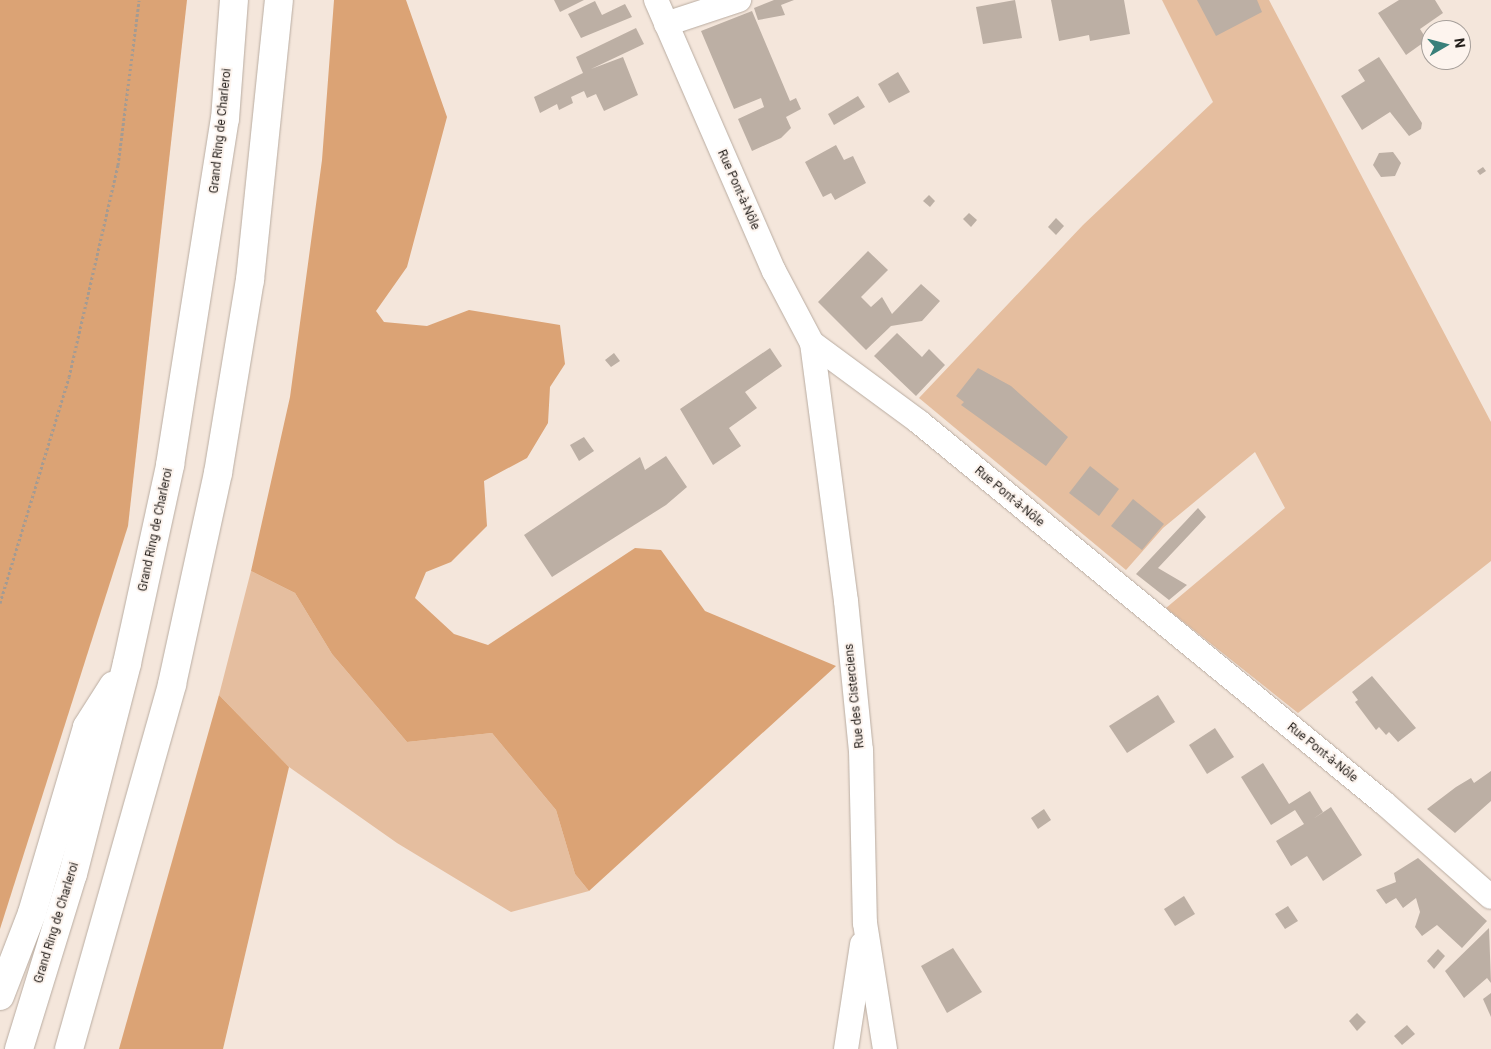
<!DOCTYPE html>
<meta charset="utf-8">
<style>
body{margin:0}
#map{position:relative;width:1491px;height:1049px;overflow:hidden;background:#f4e6db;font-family:Roboto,sans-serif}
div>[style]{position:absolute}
.green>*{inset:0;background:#e5be9f}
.forest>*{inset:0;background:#dba375}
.building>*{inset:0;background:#bcafa4}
.path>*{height:3px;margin-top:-1.5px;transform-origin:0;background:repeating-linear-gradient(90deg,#a59b92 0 2.5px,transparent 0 5px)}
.roads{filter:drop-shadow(0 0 1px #b9aca1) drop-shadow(0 0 1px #b9aca1)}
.minor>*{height:24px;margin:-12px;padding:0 12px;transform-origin:12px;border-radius:12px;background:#fff}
.motorway>*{height:28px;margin:-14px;padding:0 14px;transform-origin:14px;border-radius:14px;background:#fff}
span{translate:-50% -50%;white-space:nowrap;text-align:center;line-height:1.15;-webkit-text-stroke:4px #fdf4ee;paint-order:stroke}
.street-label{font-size:12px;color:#241f1b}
.north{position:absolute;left:1421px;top:20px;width:50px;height:50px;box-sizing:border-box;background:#fdf4ee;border:1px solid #a69f9a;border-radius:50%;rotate:82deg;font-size:14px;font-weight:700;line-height:20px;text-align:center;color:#241f1b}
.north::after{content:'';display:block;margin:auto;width:18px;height:22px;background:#39807a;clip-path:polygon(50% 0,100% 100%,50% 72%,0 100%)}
</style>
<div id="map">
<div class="green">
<i style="clip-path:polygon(1162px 0,1269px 0,1491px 422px,1491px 561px,1298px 713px,1166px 608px,1285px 508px,1255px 452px,1163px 528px,1126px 570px,919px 398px,1083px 225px,1213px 102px)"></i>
<i style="clip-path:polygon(251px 571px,295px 593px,332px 654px,407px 742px,492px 733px,556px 810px,575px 874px,589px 891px,511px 912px,397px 843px,289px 767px,219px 695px)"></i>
</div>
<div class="forest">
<i style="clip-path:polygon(0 0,187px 0,128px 526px,0 929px)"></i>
<i style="clip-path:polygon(334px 0,406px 0,447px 117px,407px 267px,376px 311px,384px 322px,427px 326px,469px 310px,560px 325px,565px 364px,550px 387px,548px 423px,527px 458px,484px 481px,487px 526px,451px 562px,426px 572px,415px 598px,454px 634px,488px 645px,635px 548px,661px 550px,705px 611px,836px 666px,589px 891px,575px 874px,556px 810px,492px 733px,407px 742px,332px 654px,295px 593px,251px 571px,290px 397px,322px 160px)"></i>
<i style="clip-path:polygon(219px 695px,289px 767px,223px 1049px,119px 1049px)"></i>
</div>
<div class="building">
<i style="clip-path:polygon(554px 0,584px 0,560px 12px)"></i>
<i style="clip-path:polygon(774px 0,794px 0,781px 5px,785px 15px,758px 20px,754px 8px)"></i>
<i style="clip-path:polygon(1015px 0,1022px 38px,983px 44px,976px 7px)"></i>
<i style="clip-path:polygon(1051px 0,1124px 0,1130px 34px,1090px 41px,1089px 35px,1059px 41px)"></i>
<i style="clip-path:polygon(1197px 0,1257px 0,1262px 12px,1216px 36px)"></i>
<i style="clip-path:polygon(1399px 0,1435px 0,1443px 13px,1420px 29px,1427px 40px,1406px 55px,1378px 13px)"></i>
<i style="clip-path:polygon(595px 1px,602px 15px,625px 4px,632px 17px,581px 38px,568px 14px)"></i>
<i style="clip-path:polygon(752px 11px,790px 101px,796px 98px,801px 109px,786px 117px,791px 128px,781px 138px,752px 151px,738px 119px,764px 107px,761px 98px,734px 109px,701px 31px)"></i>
<i style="clip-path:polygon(636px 28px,644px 44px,591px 69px,623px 57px,638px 95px,604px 111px,596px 94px,587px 98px,584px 91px,571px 97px,573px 103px,559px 110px,557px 104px,540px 113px,534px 97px,583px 73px,576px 57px)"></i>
<i style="clip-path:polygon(1379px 57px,1422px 123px,1421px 129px,1409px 136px,1390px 112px,1362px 130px,1341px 96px,1365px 81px,1358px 70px)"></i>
<i style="clip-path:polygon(898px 72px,910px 92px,889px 103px,878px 84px)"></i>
<i style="clip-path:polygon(858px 96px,865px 107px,834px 125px,828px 114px)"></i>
<i style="clip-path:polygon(836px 145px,844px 160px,853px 156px,866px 183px,835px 200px,831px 193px,823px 197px,805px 162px)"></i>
<i style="clip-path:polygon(1393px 152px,1401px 163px,1395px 176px,1381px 177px,1373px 165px,1379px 153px)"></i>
<i style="clip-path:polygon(1483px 167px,1486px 171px,1480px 175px,1477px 171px)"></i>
<i style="clip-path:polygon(929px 195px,935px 201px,930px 207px,923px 201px)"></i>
<i style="clip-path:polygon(969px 213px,977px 220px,971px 227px,963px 219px)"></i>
<i style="clip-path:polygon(1056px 218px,1064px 226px,1056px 235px,1048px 227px)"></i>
<i style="clip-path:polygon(868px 251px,888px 270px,861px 297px,871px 307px,882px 297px,892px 314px,921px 284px,940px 301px,922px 321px,891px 326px,866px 350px,818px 302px)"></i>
<i style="clip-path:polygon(897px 333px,922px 357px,929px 349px,945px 365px,916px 396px,874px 356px)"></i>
<i style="clip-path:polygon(770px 348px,782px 366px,745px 392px,757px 408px,729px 428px,741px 446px,713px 465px,680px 409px)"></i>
<i style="clip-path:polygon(614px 353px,620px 361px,611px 367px,605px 360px)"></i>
<i style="clip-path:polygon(978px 368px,1011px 386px,1068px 437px,1046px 466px,961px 405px,964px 402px,956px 396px)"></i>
<i style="clip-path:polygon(584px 437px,594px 451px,579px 461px,570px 445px)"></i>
<i style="clip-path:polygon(666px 456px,687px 487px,666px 505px,552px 577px,524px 535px,640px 457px,645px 470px)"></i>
<i style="clip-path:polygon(1090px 466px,1119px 489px,1099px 516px,1069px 493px)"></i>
<i style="clip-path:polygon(1133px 499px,1164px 524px,1142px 550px,1111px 526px)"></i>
<i style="clip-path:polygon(1198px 508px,1206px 517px,1158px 568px,1187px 585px,1169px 600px,1136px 574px)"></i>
<i style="clip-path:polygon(1372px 676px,1416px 728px,1398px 742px,1389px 732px,1386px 735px,1379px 727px,1376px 730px,1355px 702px,1358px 700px,1352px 692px)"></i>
<i style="clip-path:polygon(1158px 695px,1175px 722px,1127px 753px,1109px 726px)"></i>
<i style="clip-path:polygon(1215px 728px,1234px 757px,1207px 774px,1189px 745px)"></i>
<i style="clip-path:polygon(1263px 763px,1289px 804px,1310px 791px,1323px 812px,1313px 819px,1331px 807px,1362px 855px,1323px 881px,1307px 856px,1291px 866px,1276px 841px,1304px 824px,1295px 810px,1271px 825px,1241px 777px)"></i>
<i style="clip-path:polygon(1491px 771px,1491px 801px,1455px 833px,1427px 809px,1456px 787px,1471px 778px,1474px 783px)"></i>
<i style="clip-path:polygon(1044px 809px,1051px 820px,1038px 829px,1031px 818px)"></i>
<i style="clip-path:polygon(1418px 858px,1487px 921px,1462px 948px,1437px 925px,1422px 936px,1415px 927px,1420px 912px,1416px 898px,1403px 908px,1396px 898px,1386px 904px,1376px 890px,1396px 882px,1394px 873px)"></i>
<i style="clip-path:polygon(1184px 896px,1195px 914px,1175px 926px,1164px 909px)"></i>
<i style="clip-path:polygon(1288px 906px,1298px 921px,1285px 929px,1275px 914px)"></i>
<i style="clip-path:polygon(1489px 928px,1491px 983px,1487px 978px,1464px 998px,1445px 971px)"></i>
<i style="clip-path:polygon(953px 948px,982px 992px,947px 1013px,921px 966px)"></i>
<i style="clip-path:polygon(1438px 949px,1445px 956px,1434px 969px,1427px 961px)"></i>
<i style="clip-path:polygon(1491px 993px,1491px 1017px,1483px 999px)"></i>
<i style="clip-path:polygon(1357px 1013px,1366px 1022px,1357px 1031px,1349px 1021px)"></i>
<i style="clip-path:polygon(1407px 1025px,1415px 1034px,1402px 1045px,1394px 1036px)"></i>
</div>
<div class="path">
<i style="left:0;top:603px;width:236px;rotate:-73deg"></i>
<i style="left:69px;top:377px;width:218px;rotate:-77deg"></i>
<i style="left:118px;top:165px;width:166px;rotate:-82.7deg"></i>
</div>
<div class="roads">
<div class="minor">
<i style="left:656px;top:0;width:296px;rotate:66.5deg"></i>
<i style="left:774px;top:271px;width:81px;rotate:62.2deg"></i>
<i style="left:812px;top:343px;width:133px;rotate:36.4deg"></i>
<i style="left:919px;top:422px;width:601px;rotate:39.33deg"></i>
<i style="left:1384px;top:803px;width:142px;rotate:41.3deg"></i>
<i style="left:666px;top:24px;width:77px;rotate:-18.2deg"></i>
<i style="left:812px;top:343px;width:260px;rotate:82.5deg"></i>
<i style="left:846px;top:601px;width:150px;rotate:84.3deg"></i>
<i style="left:861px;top:750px;width:173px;rotate:88.7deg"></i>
<i style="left:865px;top:923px;width:128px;rotate:81deg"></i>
<i style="left:846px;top:1049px;width:106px;rotate:-81.3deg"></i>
</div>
<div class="motorway">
<i style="left:0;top:996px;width:89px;rotate:-68.9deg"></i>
<i style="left:32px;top:913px;width:194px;rotate:-73.5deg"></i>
<i style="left:87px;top:727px;width:49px;rotate:-57.6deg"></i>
<i style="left:19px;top:1049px;width:183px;rotate:-72.9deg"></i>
<i style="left:73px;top:874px;width:218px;rotate:-75.6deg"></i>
<i style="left:127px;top:663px;width:203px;rotate:-77.7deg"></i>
<i style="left:170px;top:465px;width:350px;rotate:-81deg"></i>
<i style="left:225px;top:119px;width:119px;rotate:-85.7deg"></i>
<i style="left:69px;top:1049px;width:379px;rotate:-74.2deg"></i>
<i style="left:172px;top:684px;width:216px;rotate:-77.7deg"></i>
<i style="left:218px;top:473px;width:196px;rotate:-80.6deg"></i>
<i style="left:250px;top:280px;width:281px;rotate:-84.1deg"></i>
</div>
</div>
<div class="street-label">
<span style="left:221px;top:131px;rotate:-84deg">Grand Ring de Charleroi</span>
<span style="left:738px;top:190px;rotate:66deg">Rue Pont-à-Nôle</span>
<span style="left:1009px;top:497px;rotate:40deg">Rue Pont-à-Nôle</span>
<span style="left:156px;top:530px;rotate:-78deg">Grand Ring de Charleroi</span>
<span style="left:855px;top:696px;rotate:-96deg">Rue des Cisterciens</span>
<span style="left:1322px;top:753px;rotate:39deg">Rue Pont-à-Nôle</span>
<span style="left:57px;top:923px;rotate:-73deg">Grand Ring de Charleroi</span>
</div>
<div class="north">N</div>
</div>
